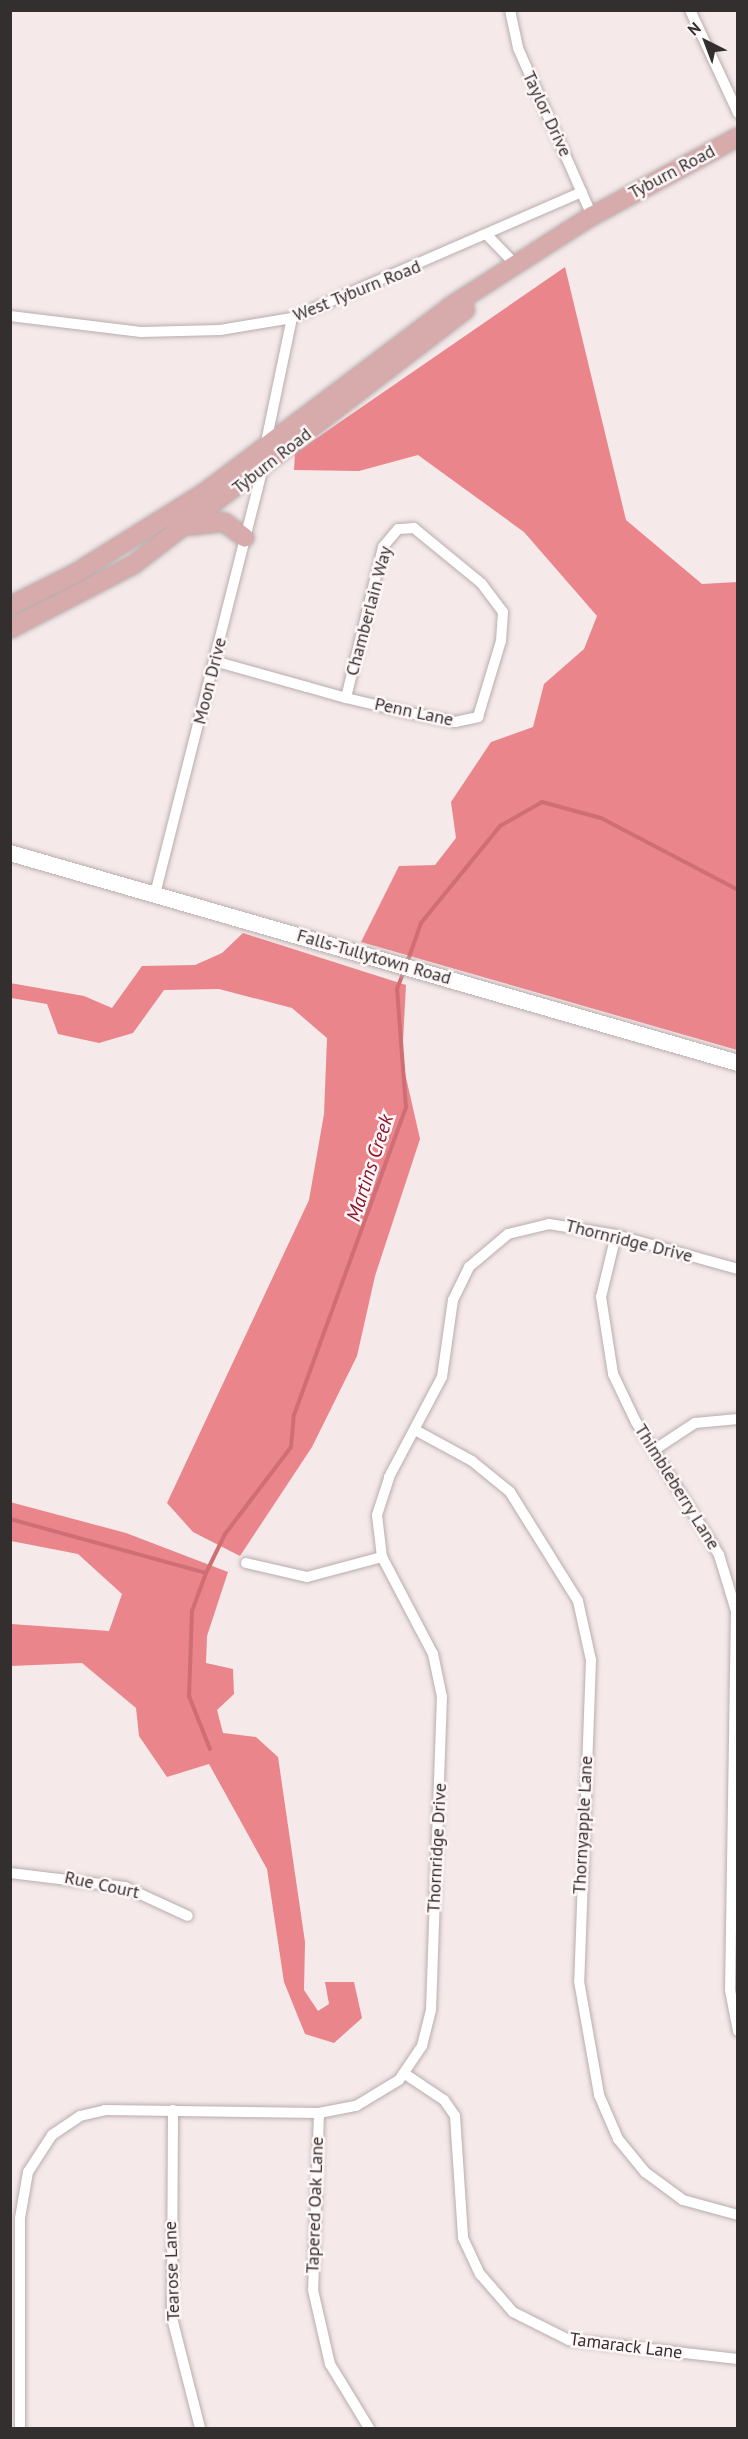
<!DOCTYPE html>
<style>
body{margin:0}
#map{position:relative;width:748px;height:2439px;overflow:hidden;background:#f5e9e9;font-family:"PT Sans",sans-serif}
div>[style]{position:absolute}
.forest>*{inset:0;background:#ea858b}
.stream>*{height:4px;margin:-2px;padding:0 2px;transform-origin:2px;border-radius:2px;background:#d06e75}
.roads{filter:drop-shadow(0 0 2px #b9adad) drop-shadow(0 0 2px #b9adad)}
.street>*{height:10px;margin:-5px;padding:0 5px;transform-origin:5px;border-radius:5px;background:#fff}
.secondary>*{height:16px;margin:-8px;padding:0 8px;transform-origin:8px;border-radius:8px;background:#fff}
.primary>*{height:18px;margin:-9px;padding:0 9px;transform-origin:9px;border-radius:9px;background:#d7aaac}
span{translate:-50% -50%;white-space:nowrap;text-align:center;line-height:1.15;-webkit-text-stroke:5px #fff7f7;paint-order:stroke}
.street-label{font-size:18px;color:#342f2f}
.water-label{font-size:20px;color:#8d152e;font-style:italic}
.frame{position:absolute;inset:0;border:12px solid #342f2f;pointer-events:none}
.north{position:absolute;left:676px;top:12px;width:60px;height:60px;-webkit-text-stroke:4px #fff7f7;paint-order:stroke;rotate:318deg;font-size:16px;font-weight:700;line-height:24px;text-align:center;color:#342f2f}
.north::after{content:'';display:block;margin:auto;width:21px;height:27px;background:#342f2f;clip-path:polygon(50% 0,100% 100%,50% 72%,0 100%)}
</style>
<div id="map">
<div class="forest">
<i style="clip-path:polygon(565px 267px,626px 520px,702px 584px,737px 582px,737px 1050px,361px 942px,399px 866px,435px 865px,456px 838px,451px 802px,491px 742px,533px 727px,544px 684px,584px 649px,597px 616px,524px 532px,418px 455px,359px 471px,294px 470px,295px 453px)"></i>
<i style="clip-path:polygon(243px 933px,406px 985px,402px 1060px,420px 1139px,375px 1276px,357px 1356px,312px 1447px,240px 1556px,193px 1532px,167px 1503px,309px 1200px,324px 1114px,327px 1038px,292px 1008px,219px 989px,164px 990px,133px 1033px,99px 1043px,58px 1034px,47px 1004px,11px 998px,10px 983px,84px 996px,112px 1008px,142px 966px,195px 965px,222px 953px)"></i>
<i style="clip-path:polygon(10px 1502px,126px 1533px,228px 1572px,207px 1636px,206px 1663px,233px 1669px,234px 1694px,217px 1710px,223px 1733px,256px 1737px,278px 1757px,305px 1942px,304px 1990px,318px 2011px,329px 2004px,325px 1982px,354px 1982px,362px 2018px,334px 2043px,305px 2034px,284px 1982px,267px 1869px,209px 1764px,167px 1777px,139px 1736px,136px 1708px,82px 1663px,11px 1666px,11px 1624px,109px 1631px,122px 1594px,78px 1554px,11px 1541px)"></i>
</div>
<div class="stream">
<i style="left:407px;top:963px;width:42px;rotate:-70.7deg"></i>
<i style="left:421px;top:923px;width:125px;rotate:-50.8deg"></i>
<i style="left:500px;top:826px;width:48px;rotate:-29.7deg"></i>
<i style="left:542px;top:802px;width:61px;rotate:15.2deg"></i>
<i style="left:601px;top:818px;width:155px;rotate:27.7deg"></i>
<i style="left:10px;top:1519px;width:203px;rotate:15.4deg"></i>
<i style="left:206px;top:1573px;width:43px;rotate:-64deg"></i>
<i style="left:225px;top:1534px;width:109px;rotate:-52.8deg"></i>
<i style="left:291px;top:1447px;width:32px;rotate:-85deg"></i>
<i style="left:294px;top:1415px;width:327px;rotate:-70deg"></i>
<i style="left:406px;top:1108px;width:119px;rotate:-94.3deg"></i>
<i style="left:397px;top:989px;width:17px;rotate:-69deg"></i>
<i style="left:206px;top:1573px;width:40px;rotate:110.2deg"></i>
<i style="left:192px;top:1611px;width:85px;rotate:92deg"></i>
<i style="left:189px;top:1696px;width:57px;rotate:68.4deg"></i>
</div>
<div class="roads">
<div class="street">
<i style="left:510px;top:10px;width:39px;rotate:78deg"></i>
<i style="left:518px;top:48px;width:184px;rotate:66.2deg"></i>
<i style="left:690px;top:10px;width:114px;rotate:65deg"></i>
<i style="left:488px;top:236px;width:40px;rotate:46deg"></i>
<i style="left:10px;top:316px;width:132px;rotate:7deg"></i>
<i style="left:141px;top:332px;width:79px;rotate:-1.5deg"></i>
<i style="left:220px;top:330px;width:73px;rotate:-9.5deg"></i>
<i style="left:292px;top:318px;width:316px;rotate:-23.5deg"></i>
<i style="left:265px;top:447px;width:132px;rotate:-78.2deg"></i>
<i style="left:214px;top:661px;width:97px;rotate:15.6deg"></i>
<i style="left:307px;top:687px;width:41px;rotate:15.8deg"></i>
<i style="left:346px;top:698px;width:66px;rotate:13.2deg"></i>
<i style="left:410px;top:713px;width:46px;rotate:11.3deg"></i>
<i style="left:455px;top:722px;width:24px;rotate:-12deg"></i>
<i style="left:478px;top:717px;width:79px;rotate:-73.2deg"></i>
<i style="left:501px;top:641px;width:29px;rotate:-86deg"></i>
<i style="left:503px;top:612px;width:36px;rotate:-127deg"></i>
<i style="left:481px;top:583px;width:87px;rotate:-140.6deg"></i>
<i style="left:414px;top:528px;width:16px;rotate:176deg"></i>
<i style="left:398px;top:529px;width:23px;rotate:130deg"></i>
<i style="left:383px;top:547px;width:155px;rotate:103.8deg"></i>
<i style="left:155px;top:894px;width:439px;rotate:-75.8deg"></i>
<i style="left:616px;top:1235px;width:64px;rotate:103.6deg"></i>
<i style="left:601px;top:1297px;width:78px;rotate:81.1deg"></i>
<i style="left:613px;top:1374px;width:53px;rotate:64.4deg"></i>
<i style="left:636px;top:1422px;width:157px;rotate:58deg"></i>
<i style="left:719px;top:1555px;width:59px;rotate:73.1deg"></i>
<i style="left:736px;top:1611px;width:379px;rotate:90.9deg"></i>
<i style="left:730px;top:1990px;width:42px;rotate:79deg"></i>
<i style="left:417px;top:1431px;width:63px;rotate:28.6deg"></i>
<i style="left:472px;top:1461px;width:49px;rotate:39.2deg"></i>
<i style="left:510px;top:1492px;width:128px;rotate:58deg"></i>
<i style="left:578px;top:1601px;width:60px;rotate:77.6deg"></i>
<i style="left:591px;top:1660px;width:321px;rotate:92.1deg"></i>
<i style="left:579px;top:1981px;width:116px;rotate:80deg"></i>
<i style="left:599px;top:2095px;width:48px;rotate:66.6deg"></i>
<i style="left:618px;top:2139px;width:43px;rotate:50.7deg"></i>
<i style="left:645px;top:2172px;width:47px;rotate:36.4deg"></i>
<i style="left:683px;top:2200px;width:57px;rotate:15.3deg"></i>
<i style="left:654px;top:1450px;width:49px;rotate:-33.4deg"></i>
<i style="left:695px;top:1423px;width:43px;rotate:-5.3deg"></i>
<i style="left:246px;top:1563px;width:63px;rotate:12.9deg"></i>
<i style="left:307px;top:1577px;width:78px;rotate:-14.9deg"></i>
<i style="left:10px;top:1873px;width:116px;rotate:6.9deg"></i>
<i style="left:125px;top:1887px;width:69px;rotate:24.7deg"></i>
<i style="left:405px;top:2074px;width:47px;rotate:33.7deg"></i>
<i style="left:444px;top:2100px;width:19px;rotate:55deg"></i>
<i style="left:455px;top:2116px;width:122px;rotate:86.2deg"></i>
<i style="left:463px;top:2238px;width:40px;rotate:65deg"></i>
<i style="left:480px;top:2274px;width:50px;rotate:49deg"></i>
<i style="left:513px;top:2312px;width:63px;rotate:26.6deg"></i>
<i style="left:569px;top:2340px;width:170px;rotate:6.4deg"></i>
<i style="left:173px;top:2110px;width:208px;rotate:90.3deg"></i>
<i style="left:172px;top:2318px;width:114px;rotate:75.7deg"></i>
<i style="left:319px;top:2113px;width:177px;rotate:91.9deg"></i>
<i style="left:313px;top:2290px;width:76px;rotate:77.1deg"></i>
<i style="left:330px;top:2364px;width:75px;rotate:58.6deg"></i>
<i style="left:20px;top:2428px;width:210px;rotate:-90deg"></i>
<i style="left:20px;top:2218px;width:47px;rotate:-80.1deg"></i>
<i style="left:28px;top:2172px;width:44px;rotate:-57deg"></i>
<i style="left:52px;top:2135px;width:34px;rotate:-34deg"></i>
<i style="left:80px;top:2116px;width:26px;rotate:-13deg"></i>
<i style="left:105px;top:2110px;width:214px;rotate:0.8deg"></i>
<i style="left:319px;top:2113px;width:38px;rotate:-11deg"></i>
<i style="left:356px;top:2106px;width:50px;rotate:-31.2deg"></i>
<i style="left:399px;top:2080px;width:41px;rotate:-55.9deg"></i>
<i style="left:422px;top:2046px;width:37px;rotate:-76deg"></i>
<i style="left:431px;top:2010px;width:313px;rotate:-88deg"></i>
<i style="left:442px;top:1697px;width:44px;rotate:-101.8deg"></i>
<i style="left:433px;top:1654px;width:110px;rotate:-117.7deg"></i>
<i style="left:382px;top:1557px;width:42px;rotate:-96.8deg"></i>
<i style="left:377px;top:1515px;width:40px;rotate:-72deg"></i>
<i style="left:389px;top:1477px;width:113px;rotate:-62.1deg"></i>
<i style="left:442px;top:1377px;width:78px;rotate:-81.9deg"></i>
<i style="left:453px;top:1300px;width:37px;rotate:-64deg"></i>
<i style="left:469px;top:1267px;width:51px;rotate:-40.2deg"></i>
<i style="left:508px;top:1234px;width:42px;rotate:-13.7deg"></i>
<i style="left:549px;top:1224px;width:68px;rotate:9.3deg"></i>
<i style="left:616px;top:1235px;width:127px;rotate:15.6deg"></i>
</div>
<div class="secondary">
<i style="left:10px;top:853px;width:758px;rotate:16.09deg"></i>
</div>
<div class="primary">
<i style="left:191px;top:526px;width:33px;rotate:-7deg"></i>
<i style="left:224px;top:522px;width:26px;rotate:37deg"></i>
<i style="left:10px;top:606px;width:74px;rotate:-26.6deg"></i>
<i style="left:76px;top:573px;width:151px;rotate:-32deg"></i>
<i style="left:204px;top:493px;width:310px;rotate:-37.1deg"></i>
<i style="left:451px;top:306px;width:167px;rotate:-32.6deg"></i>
<i style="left:592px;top:216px;width:166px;rotate:-28.4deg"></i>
<i style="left:10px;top:629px;width:139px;rotate:-27.5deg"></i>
<i style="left:133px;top:565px;width:419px;rotate:-37.5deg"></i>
</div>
</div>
<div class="street-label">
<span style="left:547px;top:114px;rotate:65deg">Taylor Drive</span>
<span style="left:672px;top:172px;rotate:-28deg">Tyburn Road</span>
<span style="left:357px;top:291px;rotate:-22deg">West Tyburn Road</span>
<span style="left:272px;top:461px;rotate:-38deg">Tyburn Road</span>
<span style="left:369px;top:611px;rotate:-75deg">Chamberlain Way</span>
<span style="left:210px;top:681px;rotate:-76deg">Moon Drive</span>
<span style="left:414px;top:712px;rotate:12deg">Penn Lane</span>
<span style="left:374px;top:957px;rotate:16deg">Falls-Tullytown Road</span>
<span style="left:629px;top:1241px;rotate:14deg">Thornridge Drive</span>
<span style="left:677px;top:1487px;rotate:58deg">Thimbleberry Lane</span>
<span style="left:583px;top:1825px;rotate:-87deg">Thornyapple Lane</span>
<span style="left:437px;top:1848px;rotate:-87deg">Thornridge Drive</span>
<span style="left:102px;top:1885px;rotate:12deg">Rue Court</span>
<span style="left:315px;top:2205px;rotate:-88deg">Tapered Oak Lane</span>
<span style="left:172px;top:2271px;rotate:-92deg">Tearose Lane</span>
<span style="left:626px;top:2346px;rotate:7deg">Tamarack Lane</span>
</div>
<div class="water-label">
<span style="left:370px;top:1168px;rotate:-72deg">Martins Creek</span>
</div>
<div class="frame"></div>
<div class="north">N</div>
</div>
